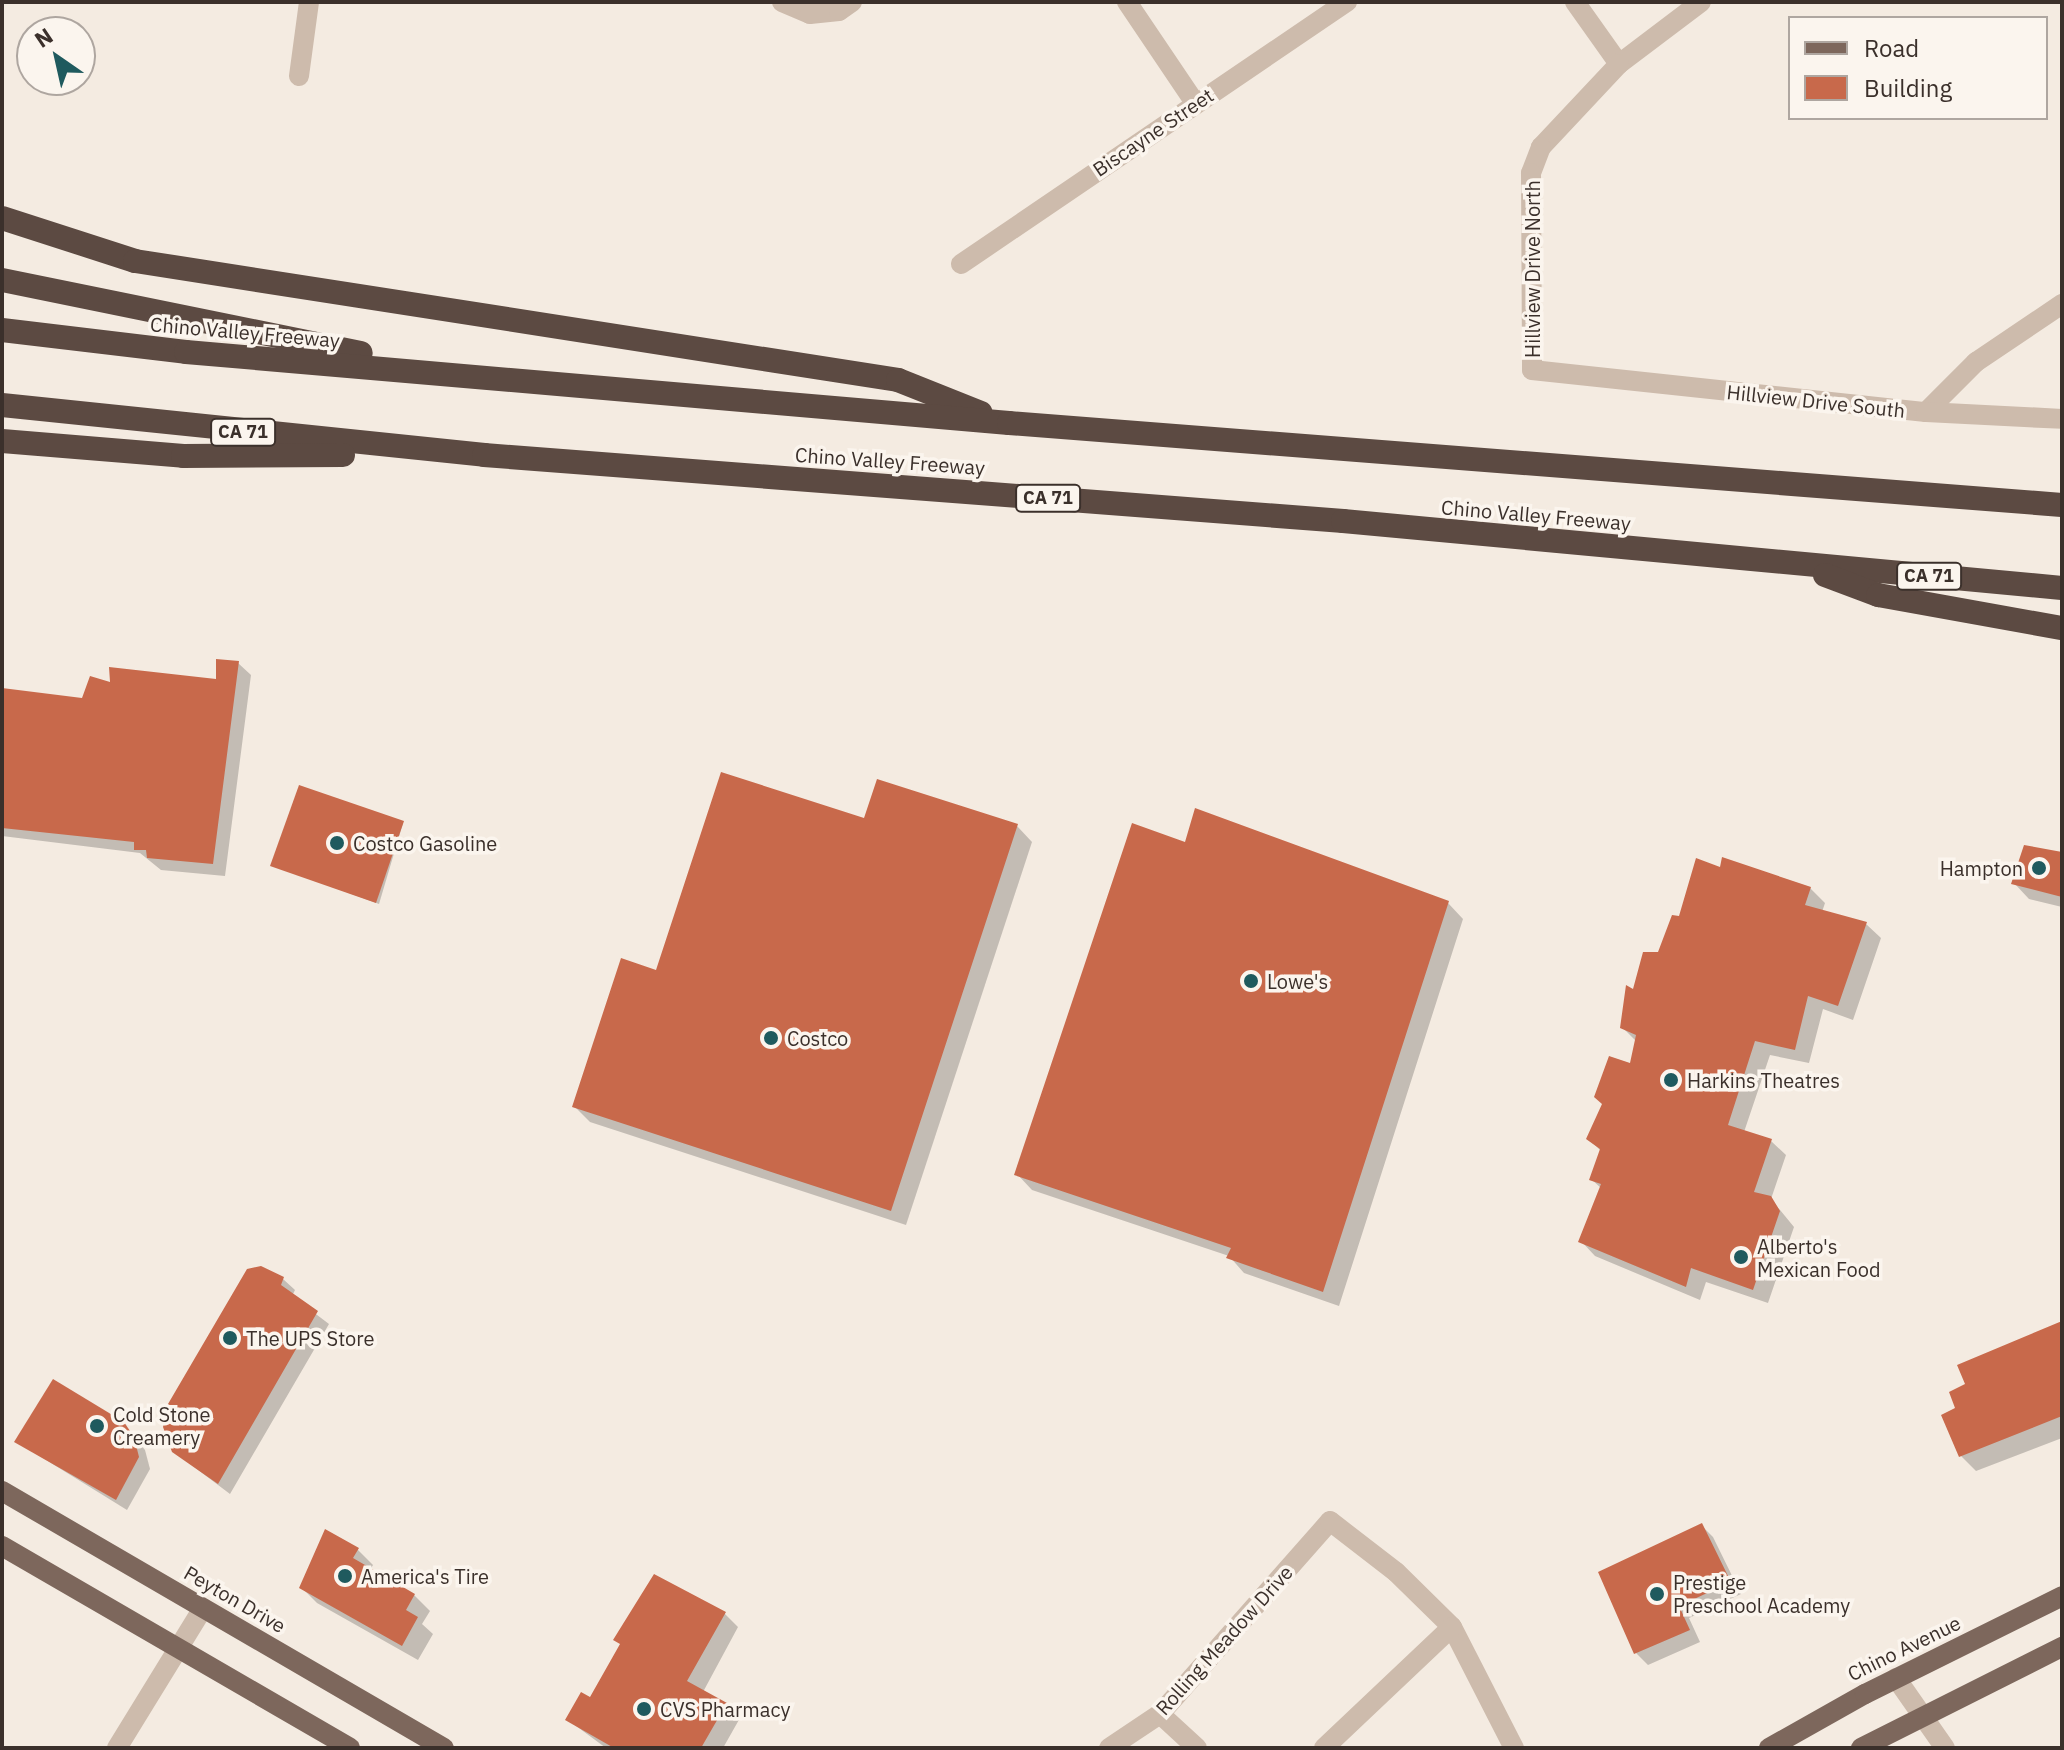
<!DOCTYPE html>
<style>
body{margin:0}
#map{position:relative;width:2064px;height:1750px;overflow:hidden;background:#f4ebe1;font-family:"IBM Plex Sans",sans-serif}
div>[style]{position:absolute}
.shadow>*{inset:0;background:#0003}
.building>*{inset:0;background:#c8694b}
.minor>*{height:20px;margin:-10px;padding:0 10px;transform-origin:10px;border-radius:10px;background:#cdbbac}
.major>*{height:20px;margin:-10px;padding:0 10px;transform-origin:10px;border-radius:10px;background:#7d675c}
.highway>*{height:24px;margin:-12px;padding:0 12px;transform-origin:12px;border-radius:12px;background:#5c4a42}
.dots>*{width:22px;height:22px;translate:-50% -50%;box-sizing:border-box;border:4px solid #fbf5ee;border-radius:50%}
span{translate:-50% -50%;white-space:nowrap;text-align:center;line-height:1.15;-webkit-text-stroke:7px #fbf5ee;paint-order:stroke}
.shield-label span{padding:2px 6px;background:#fbf5ee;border:2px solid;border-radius:6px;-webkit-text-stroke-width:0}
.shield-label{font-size:18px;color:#3b302b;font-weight:700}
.street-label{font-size:20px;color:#3b302b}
.poi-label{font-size:20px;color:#3b302b}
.left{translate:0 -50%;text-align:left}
.right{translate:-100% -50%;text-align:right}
.frame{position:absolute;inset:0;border:4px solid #3b302b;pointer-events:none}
.legend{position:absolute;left:1788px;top:16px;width:260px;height:104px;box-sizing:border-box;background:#fbf5ee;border:2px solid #aea6a0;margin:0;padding:10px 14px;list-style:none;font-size:24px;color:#3b302b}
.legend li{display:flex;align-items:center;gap:16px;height:40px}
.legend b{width:40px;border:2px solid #aea6a0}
.north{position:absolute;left:16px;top:16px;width:80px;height:80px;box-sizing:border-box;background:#fbf5ee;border:2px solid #aea6a0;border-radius:50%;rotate:326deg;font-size:22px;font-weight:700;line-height:32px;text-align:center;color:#3b302b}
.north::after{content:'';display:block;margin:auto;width:28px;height:36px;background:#1f5a5e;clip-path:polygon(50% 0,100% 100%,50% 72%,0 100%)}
</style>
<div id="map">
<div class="shadow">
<i style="clip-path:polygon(238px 663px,251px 675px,225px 876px,161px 870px,140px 853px,2px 836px,2px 690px,83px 700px,112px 684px,217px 681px)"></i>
<i style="clip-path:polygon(865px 821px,1017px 826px,1032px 842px,906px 1225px,590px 1122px,575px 1107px,657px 972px)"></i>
<i style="clip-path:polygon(403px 823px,379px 904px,272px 865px)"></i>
<i style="clip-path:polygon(1186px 844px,1448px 903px,1463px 919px,1339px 1306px,1244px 1273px,1229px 1256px,1032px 1190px,1017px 1174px)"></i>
<i style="clip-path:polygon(2062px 854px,2062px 907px,2029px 899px,2014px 883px)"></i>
<i style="clip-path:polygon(1721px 870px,1810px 888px,1825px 903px,1822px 912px,1866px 924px,1881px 938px,1853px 1020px,1823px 1009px,1809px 1063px,1770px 1055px,1744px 1132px,1771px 1141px,1786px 1155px,1771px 1199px,1794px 1227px,1768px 1303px,1706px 1282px,1700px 1300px,1595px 1256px,1581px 1241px,1601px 1188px,1591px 1179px,1601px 1151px,1588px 1138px,1631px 1065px,1637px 1042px,1622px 1027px,1635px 992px,1680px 918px)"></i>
<i style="clip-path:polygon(283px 1279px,295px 1290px,292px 1296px,329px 1324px,230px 1494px,173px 1451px)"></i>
<i style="clip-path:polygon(2062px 1323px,2062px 1438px,1976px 1471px,1961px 1456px,1957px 1409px,1968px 1385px)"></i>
<i style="clip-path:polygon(123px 1423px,145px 1450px,150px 1469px,127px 1510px,17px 1442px)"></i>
<i style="clip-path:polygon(1701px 1525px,1713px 1537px,1741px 1594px,1689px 1618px,1700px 1642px,1648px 1665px,1636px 1653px)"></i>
<i style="clip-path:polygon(357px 1549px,373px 1565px,370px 1570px,414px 1595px,430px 1611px,422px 1624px,433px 1634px,418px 1660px,317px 1603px,301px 1587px)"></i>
<i style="clip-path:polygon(724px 1613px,738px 1627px,703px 1692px,740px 1718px,723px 1748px,606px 1748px,568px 1720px)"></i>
</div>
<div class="building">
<i style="clip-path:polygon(216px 659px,239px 661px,213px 864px,147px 858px,146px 850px,134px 850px,134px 842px,2px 828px,2px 688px,82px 698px,90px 676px,110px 682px,109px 667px,216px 679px)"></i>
<i style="clip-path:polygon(721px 772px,864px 818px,877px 779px,1018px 824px,891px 1211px,572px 1107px,621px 958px,656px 970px)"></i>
<i style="clip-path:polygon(299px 785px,404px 821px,376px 903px,270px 866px)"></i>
<i style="clip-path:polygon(1195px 808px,1449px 901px,1323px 1292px,1226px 1258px,1231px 1248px,1014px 1175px,1132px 823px,1185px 842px)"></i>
<i style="clip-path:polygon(2024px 845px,2062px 852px,2062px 897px,2011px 884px)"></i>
<i style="clip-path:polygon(1722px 857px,1811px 887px,1805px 905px,1867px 922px,1838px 1006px,1808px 996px,1795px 1050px,1755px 1041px,1728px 1125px,1772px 1139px,1754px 1192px,1771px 1196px,1780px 1211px,1753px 1290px,1691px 1268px,1686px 1287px,1578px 1242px,1601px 1184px,1589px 1180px,1600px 1149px,1586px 1139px,1602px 1104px,1594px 1097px,1609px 1056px,1630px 1063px,1636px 1035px,1620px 1028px,1626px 985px,1633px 989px,1643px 952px,1658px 952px,1672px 915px,1679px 916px,1696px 858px,1720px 867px)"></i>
<i style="clip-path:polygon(261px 1266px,284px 1277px,281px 1285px,318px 1311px,218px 1484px,172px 1452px,163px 1427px,168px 1404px,247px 1269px)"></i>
<i style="clip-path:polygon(2062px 1321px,2062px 1416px,1959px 1457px,1941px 1415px,1955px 1408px,1949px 1392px,1965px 1384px,1957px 1365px)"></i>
<i style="clip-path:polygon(53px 1379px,124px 1422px,134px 1437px,139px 1457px,116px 1500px,14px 1442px)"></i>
<i style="clip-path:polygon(1702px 1523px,1731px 1582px,1679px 1606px,1690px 1630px,1634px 1654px,1598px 1572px)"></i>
<i style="clip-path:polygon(325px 1529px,359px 1548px,353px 1558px,415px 1594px,406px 1610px,418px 1617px,402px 1646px,299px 1588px)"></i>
<i style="clip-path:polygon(654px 1574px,726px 1612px,687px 1681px,727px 1703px,701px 1748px,614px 1748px,565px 1720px,581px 1692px,590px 1697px,620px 1644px,613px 1640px)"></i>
</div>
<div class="minor">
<i style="left:782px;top:2px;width:30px;rotate:23deg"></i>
<i style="left:810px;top:14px;width:29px;rotate:-6deg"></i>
<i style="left:839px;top:11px;width:16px;rotate:-35deg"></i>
<i style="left:1127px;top:2px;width:122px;rotate:56deg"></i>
<i style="left:1575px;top:2px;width:76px;rotate:54.6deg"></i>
<i style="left:1701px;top:2px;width:103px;rotate:142.9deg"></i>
<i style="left:1619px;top:64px;width:114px;rotate:133.2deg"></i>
<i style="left:1541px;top:147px;width:28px;rotate:111deg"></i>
<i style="left:1531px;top:173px;width:197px;rotate:89.7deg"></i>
<i style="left:1532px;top:370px;width:396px;rotate:6.1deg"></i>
<i style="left:1926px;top:412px;width:71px;rotate:-45deg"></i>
<i style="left:1976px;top:362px;width:104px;rotate:-34deg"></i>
<i style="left:299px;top:76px;width:75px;rotate:-82.3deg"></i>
<i style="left:961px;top:264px;width:467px;rotate:-34.2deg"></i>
<i style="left:1926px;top:412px;width:136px;rotate:2.9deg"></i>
<i style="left:1896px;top:1678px;width:85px;rotate:55deg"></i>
<i style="left:1160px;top:1714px;width:50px;rotate:42.6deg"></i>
<i style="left:117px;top:1748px;width:164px;rotate:-58.4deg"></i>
<i style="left:1109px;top:1748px;width:61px;rotate:-33.7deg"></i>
<i style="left:1160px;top:1714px;width:257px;rotate:-48.6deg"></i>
<i style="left:1330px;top:1521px;width:83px;rotate:37.7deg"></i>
<i style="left:1396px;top:1572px;width:78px;rotate:44.5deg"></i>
<i style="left:1452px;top:1627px;width:136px;rotate:62.9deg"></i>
<i style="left:1324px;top:1748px;width:176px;rotate:-43.4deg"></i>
</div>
<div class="major">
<i style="left:2px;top:1491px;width:511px;rotate:30.18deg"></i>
<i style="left:2px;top:1546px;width:402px;rotate:30.1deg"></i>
<i style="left:1769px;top:1748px;width:110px;rotate:-29.4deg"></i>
<i style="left:1865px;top:1694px;width:220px;rotate:-26.4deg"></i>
<i style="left:1861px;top:1748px;width:225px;rotate:-26.7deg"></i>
</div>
<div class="highway">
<i style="left:2px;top:218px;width:140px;rotate:17.9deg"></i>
<i style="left:135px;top:261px;width:772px;rotate:8.86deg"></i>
<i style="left:898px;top:380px;width:89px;rotate:21.7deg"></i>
<i style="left:2px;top:280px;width:366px;rotate:11.5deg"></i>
<i style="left:2px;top:330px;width:185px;rotate:6.8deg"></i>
<i style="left:186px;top:352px;width:826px;rotate:4.93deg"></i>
<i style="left:1009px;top:423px;width:1056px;rotate:4.45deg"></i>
<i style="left:2px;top:405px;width:485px;rotate:5.9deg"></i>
<i style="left:484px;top:455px;width:862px;rotate:4.39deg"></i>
<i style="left:1343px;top:521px;width:722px;rotate:5.32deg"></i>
<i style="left:2px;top:441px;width:182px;rotate:4.7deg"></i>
<i style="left:183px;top:456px;width:160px;rotate:-0.4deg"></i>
<i style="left:1825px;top:575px;width:57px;rotate:20.7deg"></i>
<i style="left:1878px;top:595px;width:187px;rotate:10.2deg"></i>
</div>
<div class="dots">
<i style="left:337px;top:843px;background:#1f5a5e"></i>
<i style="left:2039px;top:868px;background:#1f5a5e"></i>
<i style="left:1251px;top:981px;background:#1f5a5e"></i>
<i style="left:771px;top:1038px;background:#1f5a5e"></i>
<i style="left:1671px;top:1080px;background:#1f5a5e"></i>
<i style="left:1741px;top:1257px;background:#1f5a5e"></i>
<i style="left:230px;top:1338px;background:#1f5a5e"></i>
<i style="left:97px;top:1426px;background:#1f5a5e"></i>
<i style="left:345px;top:1576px;background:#1f5a5e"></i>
<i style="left:1657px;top:1594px;background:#1f5a5e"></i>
<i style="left:644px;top:1709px;background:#1f5a5e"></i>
</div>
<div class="shield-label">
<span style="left:243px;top:432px">CA 71</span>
<span style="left:1048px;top:498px">CA 71</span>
<span style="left:1929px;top:576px">CA 71</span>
</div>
<div class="street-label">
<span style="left:1153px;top:132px;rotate:-34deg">Biscayne Street</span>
<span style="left:1532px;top:269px;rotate:-90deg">Hillview Drive North</span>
<span style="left:245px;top:332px;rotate:5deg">Chino Valley Freeway</span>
<span style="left:1816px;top:401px;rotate:6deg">Hillview Drive South</span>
<span style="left:890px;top:461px;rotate:4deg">Chino Valley Freeway</span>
<span style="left:1536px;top:515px;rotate:5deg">Chino Valley Freeway</span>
<span style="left:235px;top:1599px;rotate:30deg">Peyton Drive</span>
<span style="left:1224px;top:1640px;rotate:-48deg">Rolling Meadow Drive</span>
<span style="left:1904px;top:1648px;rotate:-26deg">Chino Avenue</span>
</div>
<div class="poi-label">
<span class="left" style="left:353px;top:843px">Costco Gasoline</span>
<span class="right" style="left:2023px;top:868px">Hampton</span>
<span class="left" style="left:1267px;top:981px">Lowe's</span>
<span class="left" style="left:787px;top:1038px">Costco</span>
<span class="left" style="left:1687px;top:1080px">Harkins Theatres</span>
<span class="left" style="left:1757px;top:1258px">Alberto's<br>Mexican Food</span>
<span class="left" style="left:246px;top:1338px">The UPS Store</span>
<span class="left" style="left:113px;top:1426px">Cold Stone<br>Creamery</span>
<span class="left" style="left:361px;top:1576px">America's Tire</span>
<span class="left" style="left:1673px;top:1594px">Prestige<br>Preschool Academy</span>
<span class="left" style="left:660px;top:1709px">CVS Pharmacy</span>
</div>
<div class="frame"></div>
<ul class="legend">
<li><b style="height:10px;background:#7d675c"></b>Road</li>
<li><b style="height:22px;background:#c8694b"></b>Building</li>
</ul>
<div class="north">N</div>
</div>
